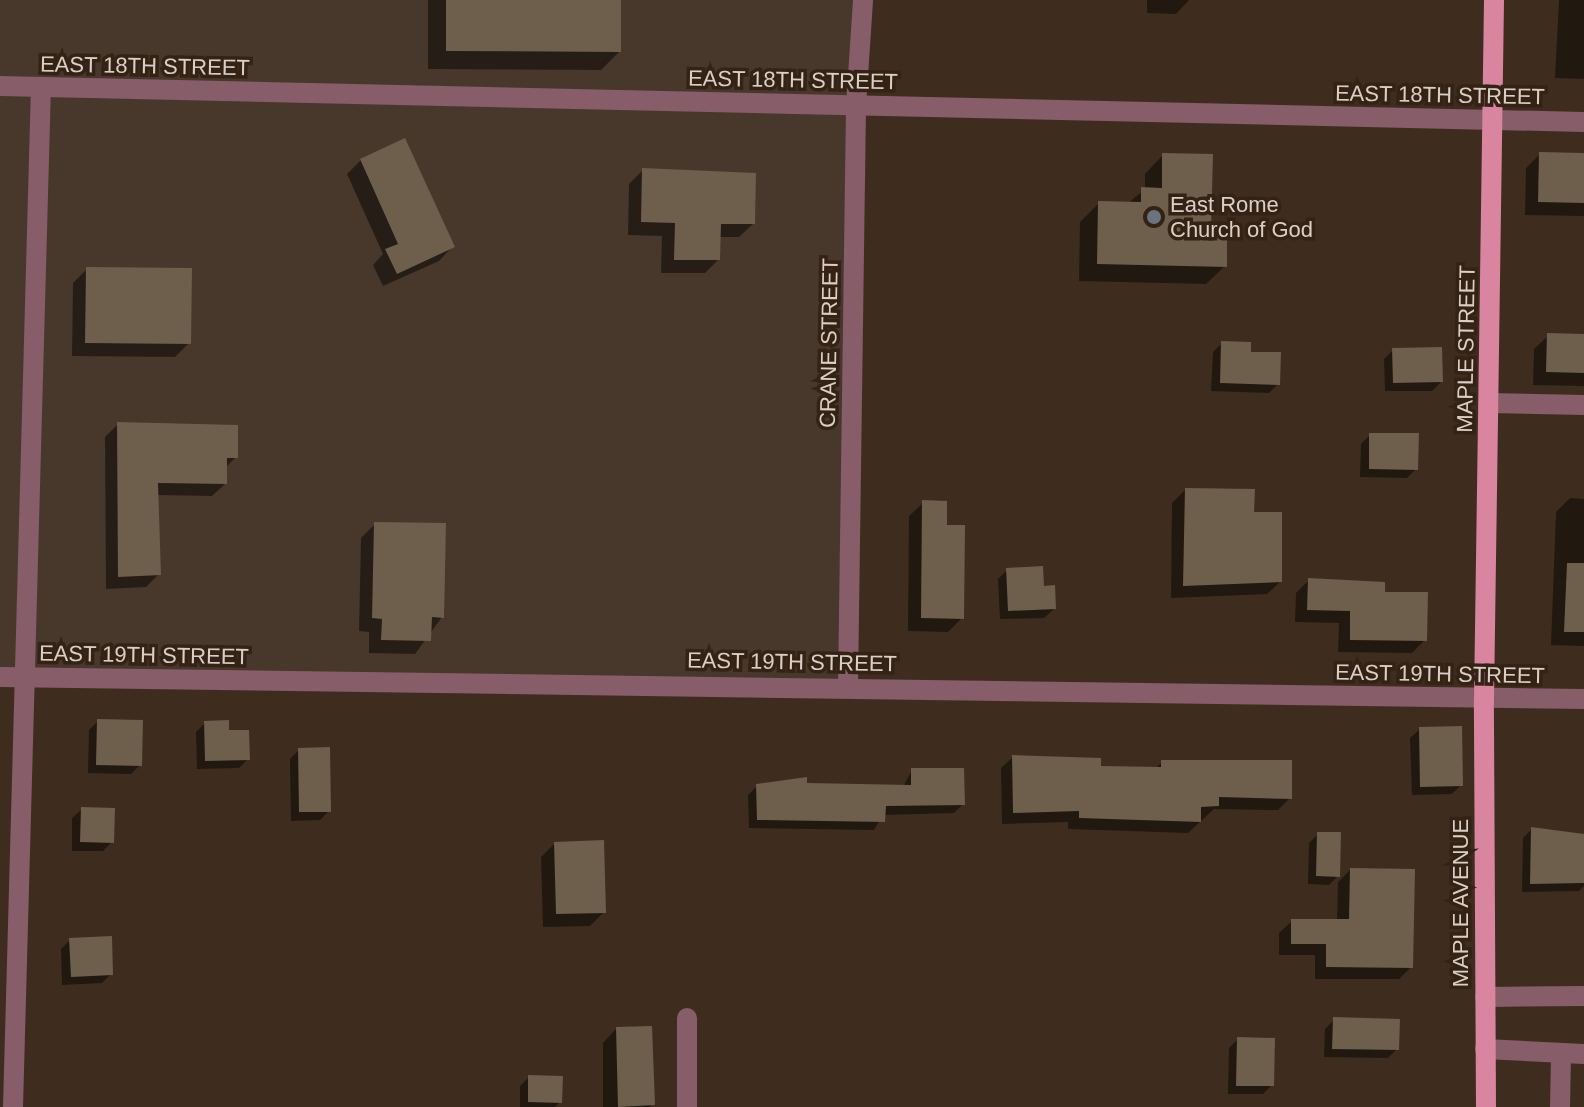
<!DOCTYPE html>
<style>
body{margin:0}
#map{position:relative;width:1584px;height:1107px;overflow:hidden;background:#3e2d1f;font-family:Arial,sans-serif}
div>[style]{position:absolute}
.commercial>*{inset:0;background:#48382c}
.shadow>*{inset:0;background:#0007}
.building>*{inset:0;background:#6e5e4c}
.minor>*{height:20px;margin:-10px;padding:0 10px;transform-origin:10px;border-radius:10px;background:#865d68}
.major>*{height:20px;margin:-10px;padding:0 10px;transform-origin:10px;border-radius:10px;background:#d9859f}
.dots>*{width:22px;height:22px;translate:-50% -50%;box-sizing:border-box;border:4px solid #342315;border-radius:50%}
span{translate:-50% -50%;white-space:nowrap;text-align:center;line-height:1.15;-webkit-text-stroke:7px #342315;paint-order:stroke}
.street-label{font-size:22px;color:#dacfc6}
.poi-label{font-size:22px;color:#dacfc6}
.left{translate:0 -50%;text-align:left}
</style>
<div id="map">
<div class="commercial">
<i style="clip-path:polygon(0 0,860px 0,848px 687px,0 680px)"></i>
</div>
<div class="shadow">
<i style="clip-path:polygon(428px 0,619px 0,619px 52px,601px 70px,428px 69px)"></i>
<i style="clip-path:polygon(1147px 0,1189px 0,1176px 14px,1147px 13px)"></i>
<i style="clip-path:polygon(1559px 0,1584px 0,1584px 79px,1555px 78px)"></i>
<i style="clip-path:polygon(1540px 154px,1584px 155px,1584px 216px,1525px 215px,1526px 168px)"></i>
<i style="clip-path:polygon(1163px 155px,1225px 266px,1206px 284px,1079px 281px,1080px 222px,1099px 203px,1127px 204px,1145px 189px,1145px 174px)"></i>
<i style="clip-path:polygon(361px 160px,452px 247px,439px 261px,383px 286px,373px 265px,383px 254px,347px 174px)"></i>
<i style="clip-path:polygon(643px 170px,753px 224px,739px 237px,719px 237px,718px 260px,705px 273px,661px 273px,662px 236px,628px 235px,629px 184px)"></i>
<i style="clip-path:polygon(87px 269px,189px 343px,175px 357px,72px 356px,73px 283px)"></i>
<i style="clip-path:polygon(1548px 336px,1584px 336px,1584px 386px,1533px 385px,1534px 349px)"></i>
<i style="clip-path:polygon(1222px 343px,1249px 353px,1278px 384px,1269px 393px,1211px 391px,1213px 352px)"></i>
<i style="clip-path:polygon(1393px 350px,1441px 382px,1432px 391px,1385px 391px,1384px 359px)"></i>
<i style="clip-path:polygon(118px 424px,236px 457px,225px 468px,225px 484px,212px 496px,156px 495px,159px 574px,146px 587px,106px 589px,105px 437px)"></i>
<i style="clip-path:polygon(1370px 435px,1416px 469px,1407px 478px,1360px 477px,1361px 444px)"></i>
<i style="clip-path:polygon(1185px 490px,1252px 514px,1280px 582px,1267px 594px,1171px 598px,1172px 503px)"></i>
<i style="clip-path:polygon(1570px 498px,1584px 499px,1584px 646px,1551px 645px,1556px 512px)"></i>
<i style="clip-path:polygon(923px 503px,945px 527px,962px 618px,948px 632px,908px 631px,909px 516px)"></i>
<i style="clip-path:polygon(375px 524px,442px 617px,415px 654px,369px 653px,369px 632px,359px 631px,361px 538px)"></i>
<i style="clip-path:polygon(1007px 570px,1042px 588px,1054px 609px,1044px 618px,1000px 619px,998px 579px)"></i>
<i style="clip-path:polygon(1309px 580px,1383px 594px,1425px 640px,1412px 653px,1338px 652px,1339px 623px,1295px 622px,1296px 593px)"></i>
<i style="clip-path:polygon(98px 721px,140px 765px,131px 774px,88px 773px,89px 730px)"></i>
<i style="clip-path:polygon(205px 723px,227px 732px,248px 759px,239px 768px,197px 769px,196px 732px)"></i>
<i style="clip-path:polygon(1420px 729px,1461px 785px,1452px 794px,1412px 795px,1410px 738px)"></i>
<i style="clip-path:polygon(299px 750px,329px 811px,320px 820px,291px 821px,290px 759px)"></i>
<i style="clip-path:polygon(1013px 757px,1099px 768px,1155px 769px,1162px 762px,1290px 798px,1278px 810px,1214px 809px,1188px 833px,1068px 829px,1068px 822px,1002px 824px,1001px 768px)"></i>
<i style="clip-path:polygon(912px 770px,963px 804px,954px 813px,883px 815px,874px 830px,749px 828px,748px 795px,757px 786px,903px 787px)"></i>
<i style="clip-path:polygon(82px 809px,112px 842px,103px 851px,72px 851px,72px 818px)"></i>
<i style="clip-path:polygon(1532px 829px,1584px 836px,1584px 886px,1579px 891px,1522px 892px,1523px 838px)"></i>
<i style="clip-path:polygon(1318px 834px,1338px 876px,1329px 885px,1308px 884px,1309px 843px)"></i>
<i style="clip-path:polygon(555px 843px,604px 912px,590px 926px,543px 927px,541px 857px)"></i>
<i style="clip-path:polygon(1350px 870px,1411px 967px,1399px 979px,1315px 979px,1315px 955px,1279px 955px,1279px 933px,1292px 921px,1337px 921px,1338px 882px)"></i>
<i style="clip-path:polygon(70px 940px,111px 974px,102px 983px,62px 985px,61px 949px)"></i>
<i style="clip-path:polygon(1334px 1020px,1397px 1049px,1388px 1058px,1324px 1057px,1325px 1029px)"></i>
<i style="clip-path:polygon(650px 1028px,651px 1107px,603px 1107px,603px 1043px,616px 1029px)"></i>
<i style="clip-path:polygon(1238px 1039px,1272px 1085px,1263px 1094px,1228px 1094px,1229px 1048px)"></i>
<i style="clip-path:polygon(529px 1077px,560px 1102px,555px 1107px,520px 1107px,520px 1086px)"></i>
</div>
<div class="building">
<i style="clip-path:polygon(446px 0,621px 0,621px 52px,446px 51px)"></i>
<i style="clip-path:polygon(405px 138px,455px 247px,397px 274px,385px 249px,398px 244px,360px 159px)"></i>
<i style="clip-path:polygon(1539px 152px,1584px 153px,1584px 203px,1538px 202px)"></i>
<i style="clip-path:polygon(1162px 153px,1213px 154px,1211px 231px,1227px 232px,1227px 267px,1097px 264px,1098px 201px,1141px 202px,1141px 187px,1162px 188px)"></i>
<i style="clip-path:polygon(642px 168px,756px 173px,755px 224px,721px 224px,720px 260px,674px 260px,675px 223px,641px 222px)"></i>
<i style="clip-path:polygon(86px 267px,192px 268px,191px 344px,85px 343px)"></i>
<i style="clip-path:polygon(1547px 333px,1584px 334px,1584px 373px,1546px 372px)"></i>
<i style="clip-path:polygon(1221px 341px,1251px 342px,1251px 352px,1281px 352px,1280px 385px,1220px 383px)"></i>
<i style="clip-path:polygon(1442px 347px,1443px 382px,1393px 383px,1392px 348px)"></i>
<i style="clip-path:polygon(117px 422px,238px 425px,238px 458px,227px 458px,227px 484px,158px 483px,161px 575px,118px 577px)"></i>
<i style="clip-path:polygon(1369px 433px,1419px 433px,1418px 470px,1369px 469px)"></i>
<i style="clip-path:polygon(1185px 488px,1255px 489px,1254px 512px,1282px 512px,1282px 582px,1183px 586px)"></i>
<i style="clip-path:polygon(922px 500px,947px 501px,947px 525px,965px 525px,964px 619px,921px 618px)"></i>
<i style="clip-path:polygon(374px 522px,446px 523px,444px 618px,432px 617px,431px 641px,381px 640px,382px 619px,372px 618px)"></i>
<i style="clip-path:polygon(1567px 563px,1584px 563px,1584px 632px,1564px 632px)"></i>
<i style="clip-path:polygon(1043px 566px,1044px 586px,1055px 585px,1056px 609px,1008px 611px,1006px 568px)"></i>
<i style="clip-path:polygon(1308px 578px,1385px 582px,1385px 592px,1428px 592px,1427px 641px,1350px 640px,1350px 611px,1307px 610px)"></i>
<i style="clip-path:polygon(97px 719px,143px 720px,142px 766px,96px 765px)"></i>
<i style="clip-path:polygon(229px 720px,229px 730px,249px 730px,250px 760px,205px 761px,204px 721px)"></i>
<i style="clip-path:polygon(1462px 726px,1463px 786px,1420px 787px,1419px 727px)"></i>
<i style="clip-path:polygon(330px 747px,331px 812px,299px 812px,298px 748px)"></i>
<i style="clip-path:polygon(1012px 755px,1101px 758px,1101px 766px,1161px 767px,1161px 760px,1292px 760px,1292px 799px,1219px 797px,1219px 806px,1201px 807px,1201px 822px,1079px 818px,1079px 811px,1013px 813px)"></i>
<i style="clip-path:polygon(911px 768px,964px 768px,965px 805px,886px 806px,885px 822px,757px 820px,756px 784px,807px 777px,807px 783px,911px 785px)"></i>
<i style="clip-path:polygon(81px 807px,115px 808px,114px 843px,80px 842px)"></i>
<i style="clip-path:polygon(1531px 827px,1584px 834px,1584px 883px,1530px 884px)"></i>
<i style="clip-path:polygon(1317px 832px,1341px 832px,1340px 877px,1316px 876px)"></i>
<i style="clip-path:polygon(604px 840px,606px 913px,556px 914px,554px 842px)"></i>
<i style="clip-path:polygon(1350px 868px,1415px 869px,1413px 968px,1326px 967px,1326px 944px,1291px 944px,1291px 919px,1349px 919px)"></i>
<i style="clip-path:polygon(112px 936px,113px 975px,71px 977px,69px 938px)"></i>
<i style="clip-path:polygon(1333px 1017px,1400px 1019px,1399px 1050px,1332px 1049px)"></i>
<i style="clip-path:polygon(652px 1026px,655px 1105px,618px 1107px,616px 1027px)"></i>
<i style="clip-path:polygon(1237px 1037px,1275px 1038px,1274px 1086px,1236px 1086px)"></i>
<i style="clip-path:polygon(528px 1075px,563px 1076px,562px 1103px,528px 1102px)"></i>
</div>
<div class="minor">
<i style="left:0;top:86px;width:1584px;rotate:1.3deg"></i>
<i style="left:1489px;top:403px;width:95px;rotate:1.2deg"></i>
<i style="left:0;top:677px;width:1584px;rotate:0.8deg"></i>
<i style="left:848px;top:687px;width:581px;rotate:-89.21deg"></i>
<i style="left:856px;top:106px;width:106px;rotate:-86.2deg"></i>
<i style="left:1485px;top:997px;width:99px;rotate:-0.6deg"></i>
<i style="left:1485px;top:1049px;width:99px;rotate:2.9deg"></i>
<i style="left:13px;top:1107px;width:1020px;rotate:-88.43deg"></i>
<i style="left:687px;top:1107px;width:89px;rotate:-90deg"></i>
<i style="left:1560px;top:1107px;width:54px;rotate:-88.9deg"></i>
</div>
<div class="major">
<i style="left:1486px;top:1107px;width:408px;rotate:-90.3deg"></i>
<i style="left:1484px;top:699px;width:699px;rotate:-89.18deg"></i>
</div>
<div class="dots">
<i style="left:1154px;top:217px;background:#6b7280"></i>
</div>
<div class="street-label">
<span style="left:145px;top:66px;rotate:1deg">EAST 18TH STREET</span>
<span style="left:793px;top:80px;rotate:1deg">EAST 18TH STREET</span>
<span style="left:1440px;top:95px;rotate:1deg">EAST 18TH STREET</span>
<span style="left:829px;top:343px;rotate:-89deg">CRANE STREET</span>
<span style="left:1466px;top:349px;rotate:-89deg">MAPLE STREET</span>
<span style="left:144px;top:655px;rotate:1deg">EAST 19TH STREET</span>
<span style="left:792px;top:662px;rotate:1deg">EAST 19TH STREET</span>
<span style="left:1440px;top:674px;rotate:1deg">EAST 19TH STREET</span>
<span style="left:1461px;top:903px;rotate:-90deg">MAPLE AVENUE</span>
</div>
<div class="poi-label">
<span class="left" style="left:1170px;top:217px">East Rome<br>Church of God</span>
</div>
</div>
